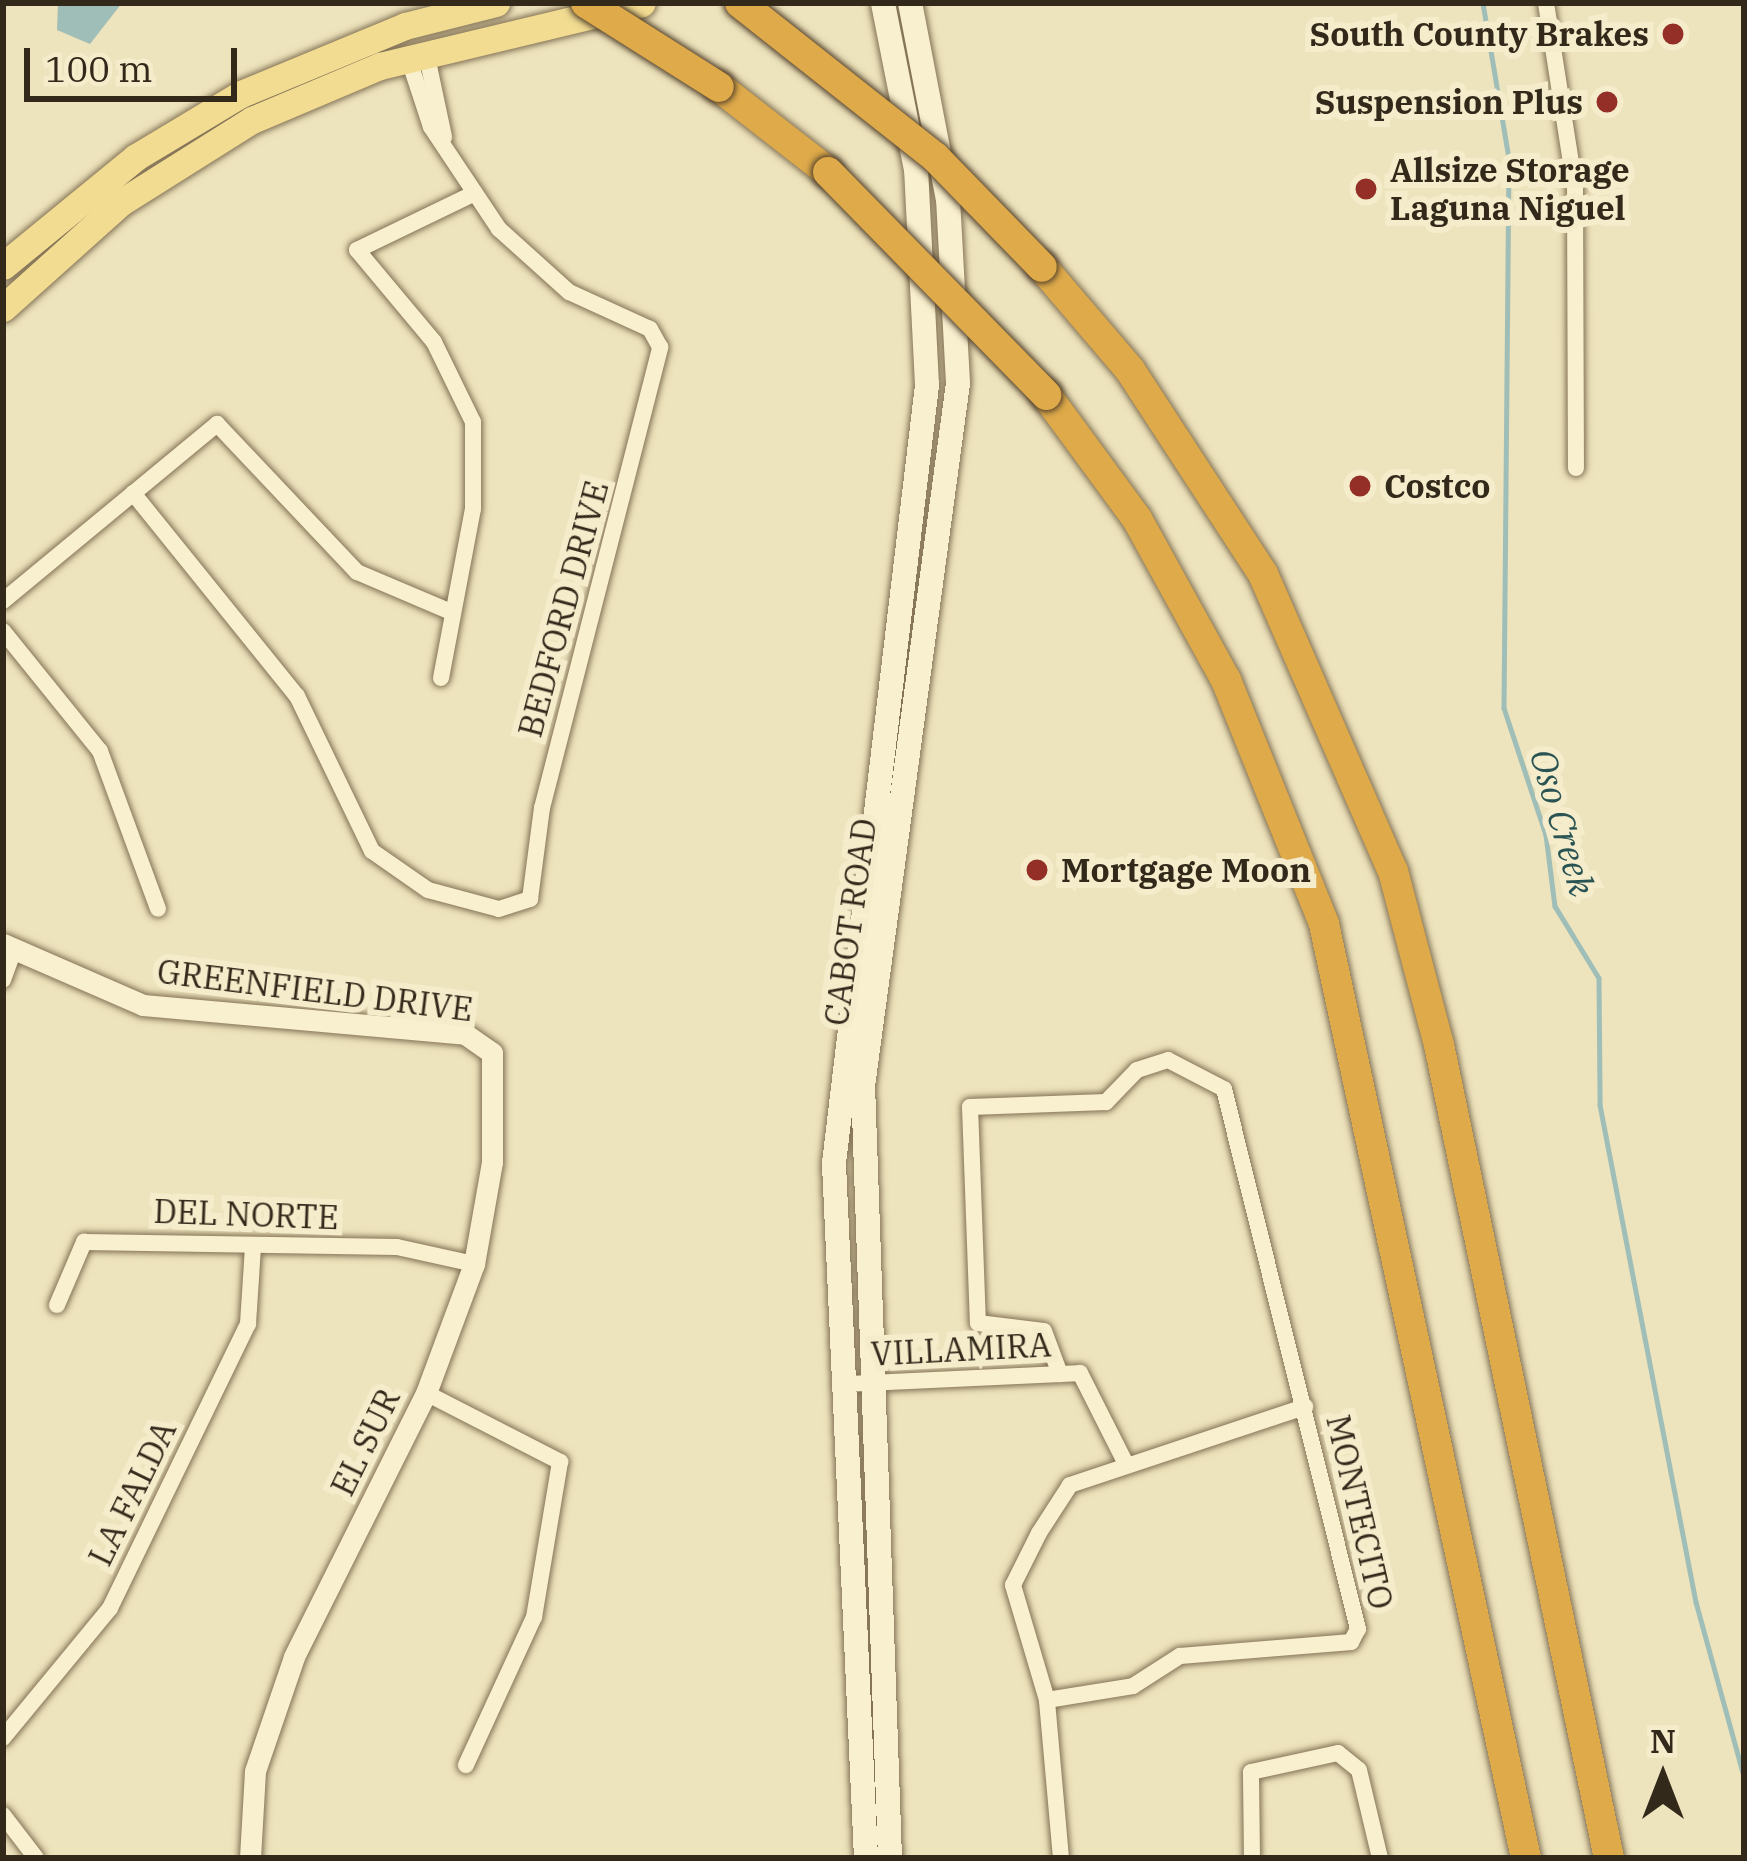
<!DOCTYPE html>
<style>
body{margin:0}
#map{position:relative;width:1747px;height:1861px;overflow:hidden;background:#ede3bc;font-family:"IBM Plex Serif",serif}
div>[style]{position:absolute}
.water>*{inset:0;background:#a0beb8}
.stream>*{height:4.5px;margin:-2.25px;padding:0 2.25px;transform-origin:2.25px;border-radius:2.25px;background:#a0beb8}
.roads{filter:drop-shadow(0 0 3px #847356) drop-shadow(0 0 3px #847356)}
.minor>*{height:16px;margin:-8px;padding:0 8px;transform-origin:8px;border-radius:8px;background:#f9f0cf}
.tertiary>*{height:21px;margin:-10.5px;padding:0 10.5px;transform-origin:10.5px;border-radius:10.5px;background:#f9f0cf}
.secondary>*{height:24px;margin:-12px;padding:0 12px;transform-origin:12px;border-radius:12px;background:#f9f0cf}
.primary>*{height:27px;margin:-13.5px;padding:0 13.5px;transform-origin:13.5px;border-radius:13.5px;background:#f2dc92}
.motorway>*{height:30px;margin:-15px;padding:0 15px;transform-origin:15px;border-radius:15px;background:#dfaa4a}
.bridges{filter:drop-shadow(0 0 3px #52402a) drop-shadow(0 0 3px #52402a)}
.motorway-bridge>*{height:30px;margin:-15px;padding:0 15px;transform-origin:15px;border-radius:15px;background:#dfaa4a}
.dots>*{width:33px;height:33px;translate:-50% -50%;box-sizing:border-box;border:6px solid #f5eccb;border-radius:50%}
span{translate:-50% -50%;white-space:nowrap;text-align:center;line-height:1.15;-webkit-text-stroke:12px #f5eccb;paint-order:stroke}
.poi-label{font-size:33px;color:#33291b;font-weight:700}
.right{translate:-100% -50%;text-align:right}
.left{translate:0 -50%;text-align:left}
.street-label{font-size:33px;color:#33291b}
.water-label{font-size:36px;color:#2a5353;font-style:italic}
.frame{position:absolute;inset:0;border:6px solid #33291b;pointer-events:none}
.north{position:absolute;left:1603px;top:1717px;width:120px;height:120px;-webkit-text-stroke:9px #f5eccb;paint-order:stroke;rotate:0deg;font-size:33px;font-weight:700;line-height:48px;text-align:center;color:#33291b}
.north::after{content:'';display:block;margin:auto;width:42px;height:54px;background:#33291b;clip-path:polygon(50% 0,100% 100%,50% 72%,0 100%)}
.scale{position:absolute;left:24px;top:48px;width:213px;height:54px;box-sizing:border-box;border:6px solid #33291b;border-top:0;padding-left:15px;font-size:36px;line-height:42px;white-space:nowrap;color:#33291b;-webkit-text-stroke:9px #f5eccb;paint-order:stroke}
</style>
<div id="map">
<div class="water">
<i style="clip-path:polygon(58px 3px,122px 3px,90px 44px,57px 30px)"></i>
</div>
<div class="stream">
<i style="left:1483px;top:3px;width:157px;rotate:80.5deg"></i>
<i style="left:1509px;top:158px;width:550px;rotate:90.52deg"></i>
<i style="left:1504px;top:708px;width:134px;rotate:71.7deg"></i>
<i style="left:1546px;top:835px;width:72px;rotate:82.8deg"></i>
<i style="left:1555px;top:906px;width:84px;rotate:58.6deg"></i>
<i style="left:1599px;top:978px;width:127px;rotate:89.5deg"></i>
<i style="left:1600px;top:1105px;width:506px;rotate:79.07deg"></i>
<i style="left:1696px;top:1602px;width:180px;rotate:74.6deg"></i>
</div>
<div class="roads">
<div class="minor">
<i style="left:1546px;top:3px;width:187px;rotate:81.1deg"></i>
<i style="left:1575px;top:188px;width:280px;rotate:89.8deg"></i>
<i style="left:426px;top:52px;width:87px;rotate:78deg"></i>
<i style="left:133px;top:493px;width:261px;rotate:51.1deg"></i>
<i style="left:297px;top:696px;width:172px;rotate:64.2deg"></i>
<i style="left:372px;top:851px;width:68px;rotate:34.9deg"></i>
<i style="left:428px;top:890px;width:73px;rotate:15deg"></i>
<i style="left:499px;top:909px;width:33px;rotate:-18deg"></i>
<i style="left:530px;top:899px;width:92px;rotate:-82.5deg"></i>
<i style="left:542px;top:808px;width:476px;rotate:-75.6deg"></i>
<i style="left:660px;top:347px;width:21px;rotate:-119deg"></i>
<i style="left:650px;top:329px;width:89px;rotate:-155.4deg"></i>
<i style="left:569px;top:292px;width:94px;rotate:-138deg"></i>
<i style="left:499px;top:229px;width:123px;rotate:-123.7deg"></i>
<i style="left:431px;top:127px;width:74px;rotate:-108.2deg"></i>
<i style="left:3px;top:601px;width:278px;rotate:-39.6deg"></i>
<i style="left:217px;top:424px;width:204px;rotate:46.6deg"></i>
<i style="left:357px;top:572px;width:100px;rotate:23deg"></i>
<i style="left:3px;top:631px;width:154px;rotate:51.1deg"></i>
<i style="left:100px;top:751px;width:168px;rotate:69.8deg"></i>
<i style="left:441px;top:678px;width:172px;rotate:-79.3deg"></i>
<i style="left:473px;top:509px;width:87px;rotate:-90deg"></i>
<i style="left:473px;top:422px;width:89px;rotate:-116deg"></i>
<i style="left:434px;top:342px;width:120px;rotate:-129.9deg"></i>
<i style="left:357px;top:250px;width:131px;rotate:-25.8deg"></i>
<i style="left:3px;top:980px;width:33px;rotate:-70deg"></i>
<i style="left:57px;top:1305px;width:69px;rotate:-66.8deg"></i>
<i style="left:84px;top:1242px;width:313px;rotate:0.9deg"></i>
<i style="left:397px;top:1247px;width:79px;rotate:12.4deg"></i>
<i style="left:847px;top:1384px;width:233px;rotate:-2.7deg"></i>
<i style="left:1080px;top:1373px;width:97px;rotate:63.2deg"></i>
<i style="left:426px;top:1393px;width:151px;rotate:27.2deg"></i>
<i style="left:560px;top:1462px;width:157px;rotate:99.5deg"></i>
<i style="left:534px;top:1617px;width:163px;rotate:114.7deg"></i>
<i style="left:1047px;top:1700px;width:87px;rotate:-9.2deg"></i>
<i style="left:1133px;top:1686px;width:56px;rotate:-32.6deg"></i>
<i style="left:1180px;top:1656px;width:172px;rotate:-4.7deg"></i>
<i style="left:1351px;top:1642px;width:15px;rotate:-62deg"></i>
<i style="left:1358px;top:1629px;width:556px;rotate:-103.94deg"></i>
<i style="left:1224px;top:1089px;width:63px;rotate:-152.6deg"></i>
<i style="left:1168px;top:1060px;width:33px;rotate:162deg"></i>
<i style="left:1137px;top:1070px;width:45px;rotate:134.1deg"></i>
<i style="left:1106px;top:1102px;width:136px;rotate:177.9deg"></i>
<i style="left:970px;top:1107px;width:216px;rotate:87.9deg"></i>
<i style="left:978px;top:1323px;width:66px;rotate:6.9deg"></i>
<i style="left:1044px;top:1331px;width:46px;rotate:69.6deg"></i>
<i style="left:3px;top:1738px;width:168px;rotate:-50.5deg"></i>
<i style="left:110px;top:1608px;width:316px;rotate:-64.1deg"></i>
<i style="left:248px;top:1324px;width:78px;rotate:-86.3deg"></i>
<i style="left:3px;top:1815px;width:54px;rotate:52.5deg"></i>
<i style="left:1061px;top:1858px;width:159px;rotate:-95.1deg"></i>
<i style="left:1047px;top:1700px;width:120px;rotate:-106.5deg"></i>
<i style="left:1013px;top:1585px;width:58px;rotate:-63.4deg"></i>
<i style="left:1039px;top:1533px;width:57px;rotate:-57.1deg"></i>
<i style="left:1070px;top:1485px;width:248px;rotate:-18.4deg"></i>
<i style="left:1252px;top:1858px;width:86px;rotate:-90.7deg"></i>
<i style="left:1251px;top:1772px;width:89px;rotate:-12.3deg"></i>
<i style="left:1338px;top:1753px;width:27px;rotate:39deg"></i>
<i style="left:1359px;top:1770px;width:90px;rotate:76.6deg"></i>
</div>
<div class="tertiary">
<i style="left:3px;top:944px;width:153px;rotate:23.5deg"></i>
<i style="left:143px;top:1005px;width:323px;rotate:5.1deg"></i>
<i style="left:465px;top:1034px;width:33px;rotate:35deg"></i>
<i style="left:492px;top:1053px;width:109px;rotate:90deg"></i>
<i style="left:492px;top:1162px;width:104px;rotate:100deg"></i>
<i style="left:474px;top:1264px;width:138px;rotate:110.4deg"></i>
<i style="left:426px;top:1393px;width:295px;rotate:116.6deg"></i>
<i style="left:294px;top:1657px;width:120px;rotate:108.9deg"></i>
<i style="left:255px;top:1771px;width:87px;rotate:93.3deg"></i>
</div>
<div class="secondary">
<i style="left:866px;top:1858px;width:696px;rotate:-92.64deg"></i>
<i style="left:834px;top:1163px;width:784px;rotate:-83.18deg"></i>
<i style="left:927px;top:385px;width:215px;rotate:-92.9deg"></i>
<i style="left:916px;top:170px;width:170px;rotate:-101.2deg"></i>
<i style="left:890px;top:1858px;width:772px;rotate:-92deg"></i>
<i style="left:863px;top:1086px;width:709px;rotate:-82.3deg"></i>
<i style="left:958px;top:383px;width:183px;rotate:-93.1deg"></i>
<i style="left:948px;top:200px;width:201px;rotate:-100.9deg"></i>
</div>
<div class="primary">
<i style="left:3px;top:266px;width:172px;rotate:-39.3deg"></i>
<i style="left:136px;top:157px;width:122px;rotate:-31deg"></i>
<i style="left:241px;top:94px;width:178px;rotate:-22.5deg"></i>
<i style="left:405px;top:26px;width:94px;rotate:-14.2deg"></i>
<i style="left:3px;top:308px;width:157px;rotate:-41.9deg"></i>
<i style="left:120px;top:203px;width:156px;rotate:-32.2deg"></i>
<i style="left:252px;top:120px;width:139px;rotate:-22.9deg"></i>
<i style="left:380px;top:66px;width:269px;rotate:-13.5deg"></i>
</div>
<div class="motorway">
<i style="left:719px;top:87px;width:138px;rotate:37.9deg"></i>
<i style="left:1042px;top:267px;width:135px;rotate:49.5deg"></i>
<i style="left:1130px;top:370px;width:244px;rotate:56.9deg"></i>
<i style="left:1263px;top:574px;width:324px;rotate:66.4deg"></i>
<i style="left:1393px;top:871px;width:180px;rotate:75.2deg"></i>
<i style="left:1439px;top:1045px;width:831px;rotate:78.19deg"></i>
<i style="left:1046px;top:395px;width:154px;rotate:53.7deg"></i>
<i style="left:1137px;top:519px;width:184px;rotate:61.1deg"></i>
<i style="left:1226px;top:680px;width:263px;rotate:68.1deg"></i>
<i style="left:1324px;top:924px;width:956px;rotate:77.8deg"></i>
</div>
</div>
<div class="bridges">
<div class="motorway-bridge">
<i style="left:586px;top:3px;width:157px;rotate:32.3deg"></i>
<i style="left:740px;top:3px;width:248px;rotate:38.3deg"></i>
<i style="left:935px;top:157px;width:153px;rotate:45.8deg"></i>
<i style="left:828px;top:172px;width:312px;rotate:45.6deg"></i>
</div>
</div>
<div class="dots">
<i style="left:1673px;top:34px;background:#932f26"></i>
<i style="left:1607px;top:102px;background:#932f26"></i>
<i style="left:1366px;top:189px;background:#932f26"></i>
<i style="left:1360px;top:486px;background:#932f26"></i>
<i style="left:1037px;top:870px;background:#932f26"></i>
</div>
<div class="poi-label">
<span class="right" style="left:1649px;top:34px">South County Brakes</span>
<span class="right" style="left:1583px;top:102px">Suspension Plus</span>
<span class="left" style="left:1390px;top:189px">Allsize Storage<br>Laguna Niguel</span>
<span class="left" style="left:1384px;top:486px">Costco</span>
<span class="left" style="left:1061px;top:870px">Mortgage Moon</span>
</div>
<div class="street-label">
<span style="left:563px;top:609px;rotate:-75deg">BEDFORD DRIVE</span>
<span style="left:850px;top:922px;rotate:-82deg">CABOT ROAD</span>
<span style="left:315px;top:990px;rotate:7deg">GREENFIELD DRIVE</span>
<span style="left:246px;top:1214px;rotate:2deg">DEL NORTE</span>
<span style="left:961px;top:1349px;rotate:-3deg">VILLAMIRA</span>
<span style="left:365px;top:1442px;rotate:-64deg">EL SUR</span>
<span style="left:132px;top:1493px;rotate:-64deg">LA FALDA</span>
<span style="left:1360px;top:1512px;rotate:77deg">MONTECITO</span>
</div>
<div class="water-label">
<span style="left:1563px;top:822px;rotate:74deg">Oso Creek</span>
</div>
<div class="frame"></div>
<div class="north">N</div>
<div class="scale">100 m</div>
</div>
